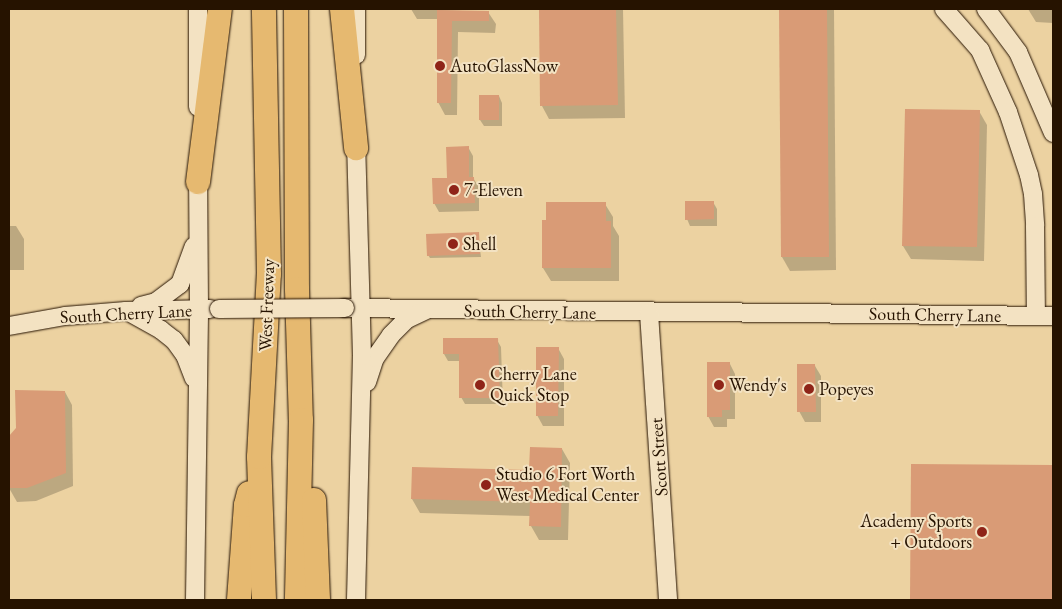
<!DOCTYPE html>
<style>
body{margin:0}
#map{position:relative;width:1062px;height:609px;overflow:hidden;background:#ecd2a1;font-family:"EB Garamond",serif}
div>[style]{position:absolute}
.shadow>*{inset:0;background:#0003}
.building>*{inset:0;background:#d99b76}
.roads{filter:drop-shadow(0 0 1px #261300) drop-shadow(0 0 1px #261300)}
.secondary>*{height:18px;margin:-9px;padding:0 9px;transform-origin:9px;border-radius:9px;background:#f3e2c2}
.highway>*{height:24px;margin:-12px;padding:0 12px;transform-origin:12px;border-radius:12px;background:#e6b970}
.bridges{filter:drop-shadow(0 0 1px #261300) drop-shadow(0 0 1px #261300)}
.secondary-bridge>*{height:18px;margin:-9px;padding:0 9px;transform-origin:9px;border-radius:9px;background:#f3e2c2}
.dots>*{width:14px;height:14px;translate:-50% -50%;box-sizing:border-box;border:2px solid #f3e2c2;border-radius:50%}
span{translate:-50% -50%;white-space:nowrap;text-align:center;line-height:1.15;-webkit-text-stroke:4px #f3e2c2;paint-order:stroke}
.poi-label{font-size:18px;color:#261300}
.left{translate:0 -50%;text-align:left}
.right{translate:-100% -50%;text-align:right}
.street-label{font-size:18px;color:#261300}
.frame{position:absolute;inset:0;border:10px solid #261300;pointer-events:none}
</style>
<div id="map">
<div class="shadow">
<i style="clip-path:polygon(411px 9px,488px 12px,496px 24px,495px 33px,458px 32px,457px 115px,445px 115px,438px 102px,438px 19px,417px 19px)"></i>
<i style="clip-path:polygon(540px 9px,623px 9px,625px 118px,549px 119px,542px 106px)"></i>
<i style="clip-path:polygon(780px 9px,834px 9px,836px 270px,790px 271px,782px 257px)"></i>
<i style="clip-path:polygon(1028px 9px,1053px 9px,1053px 23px,1036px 22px)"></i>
<i style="clip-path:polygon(499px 96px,502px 103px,502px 126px,484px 126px,480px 120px)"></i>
<i style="clip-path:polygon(979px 111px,987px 125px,984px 261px,911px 259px,903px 246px)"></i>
<i style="clip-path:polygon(468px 147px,473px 156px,473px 178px,479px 187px,479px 211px,439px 212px,434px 203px)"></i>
<i style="clip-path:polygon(713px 202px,717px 209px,717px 226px,690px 226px,687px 219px)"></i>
<i style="clip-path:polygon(605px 204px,613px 217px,613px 226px,619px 236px,619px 281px,551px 281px,543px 268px,547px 221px)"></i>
<i style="clip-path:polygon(9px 226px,16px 226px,24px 239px,24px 270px,9px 270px)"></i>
<i style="clip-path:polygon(478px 234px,481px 257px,430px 258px,428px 255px)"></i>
<i style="clip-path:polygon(497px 340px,501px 347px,503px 404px,465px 404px,461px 397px,461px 361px,448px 361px,444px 354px)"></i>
<i style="clip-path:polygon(558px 348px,564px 359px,564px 426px,543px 426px,537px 415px)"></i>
<i style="clip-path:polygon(730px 364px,735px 374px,735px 419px,727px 419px,727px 427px,714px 427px,708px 416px)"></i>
<i style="clip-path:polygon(815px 366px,821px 376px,821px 422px,805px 422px,799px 411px)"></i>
<i style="clip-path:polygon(65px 392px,72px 405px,73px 486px,36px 501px,17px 502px,9px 488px,9px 438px,17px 428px)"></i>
<i style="clip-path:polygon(562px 449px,570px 463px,568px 540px,539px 540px,531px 526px,531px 516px,420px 513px,412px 499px,413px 468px,531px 471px)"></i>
<i style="clip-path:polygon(912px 465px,1053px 466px,1053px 600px,912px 600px)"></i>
</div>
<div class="building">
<i style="clip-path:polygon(539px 9px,616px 9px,618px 105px,540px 106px)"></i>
<i style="clip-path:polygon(779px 9px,827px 9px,829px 257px,781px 257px)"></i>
<i style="clip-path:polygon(437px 10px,489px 11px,489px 21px,452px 21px,451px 103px,437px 103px)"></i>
<i style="clip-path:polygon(479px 95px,499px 95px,499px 120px,479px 120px)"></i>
<i style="clip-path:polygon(905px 109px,980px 110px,977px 247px,902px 246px)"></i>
<i style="clip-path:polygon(469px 146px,469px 177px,474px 177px,475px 203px,433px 204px,432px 178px,447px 178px,446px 147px)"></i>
<i style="clip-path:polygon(685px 201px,714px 201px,714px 219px,685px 220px)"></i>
<i style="clip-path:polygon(546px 202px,606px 202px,606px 221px,611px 221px,611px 268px,542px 268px,542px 220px,546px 220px)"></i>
<i style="clip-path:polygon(479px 232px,480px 254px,427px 256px,426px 234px)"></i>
<i style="clip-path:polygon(443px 338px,498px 338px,500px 398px,459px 398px,459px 354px,443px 354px)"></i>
<i style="clip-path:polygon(536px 347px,559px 347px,558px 416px,536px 416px)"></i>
<i style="clip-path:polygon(707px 362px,730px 362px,730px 410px,722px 410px,722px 417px,707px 417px)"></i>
<i style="clip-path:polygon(797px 364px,815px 364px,816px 412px,797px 412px)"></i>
<i style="clip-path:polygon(15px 390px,65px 391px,66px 473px,27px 488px,9px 488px,9px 436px,16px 428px)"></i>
<i style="clip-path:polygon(530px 447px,562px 448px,561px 527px,529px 526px,530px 502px,411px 499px,412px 467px,529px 470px)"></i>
<i style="clip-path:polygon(911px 464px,1053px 465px,1053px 600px,910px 600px)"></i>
</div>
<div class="roads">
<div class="secondary">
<i style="left:944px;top:9px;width:55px;rotate:48.7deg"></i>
<i style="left:980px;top:50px;width:68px;rotate:65.7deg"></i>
<i style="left:1008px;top:112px;width:66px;rotate:71.6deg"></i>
<i style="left:1029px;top:175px;width:19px;rotate:78deg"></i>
<i style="left:1033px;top:194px;width:32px;rotate:86deg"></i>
<i style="left:1035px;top:226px;width:90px;rotate:89.4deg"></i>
<i style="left:986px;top:9px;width:54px;rotate:53.3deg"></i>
<i style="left:1018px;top:52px;width:88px;rotate:66.6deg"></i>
<i style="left:356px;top:55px;width:46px;rotate:-90deg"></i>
<i style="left:198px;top:107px;width:98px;rotate:-90deg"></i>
<i style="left:141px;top:306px;width:16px;rotate:-15deg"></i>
<i style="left:156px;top:302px;width:30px;rotate:-37deg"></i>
<i style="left:180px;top:284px;width:40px;rotate:-69.8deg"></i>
<i style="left:345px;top:308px;width:708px;rotate:0.65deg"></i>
<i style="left:127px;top:311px;width:39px;rotate:29deg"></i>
<i style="left:161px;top:330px;width:16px;rotate:38deg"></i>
<i style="left:174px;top:340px;width:19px;rotate:54deg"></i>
<i style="left:185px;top:355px;width:25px;rotate:69deg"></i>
<i style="left:649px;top:313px;width:288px;rotate:86.2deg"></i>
<i style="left:9px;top:326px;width:57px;rotate:-10.1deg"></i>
<i style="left:65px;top:316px;width:61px;rotate:-4.7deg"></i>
<i style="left:126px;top:311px;width:84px;rotate:-1.4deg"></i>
<i style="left:367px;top:382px;width:25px;rotate:-72deg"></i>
<i style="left:375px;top:358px;width:28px;rotate:-55deg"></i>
<i style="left:391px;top:335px;width:23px;rotate:-45deg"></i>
<i style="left:407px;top:319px;width:21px;rotate:-25deg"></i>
<i style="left:195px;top:600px;width:291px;rotate:-89.2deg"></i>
<i style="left:199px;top:309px;width:138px;rotate:-90.4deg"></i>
<i style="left:356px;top:600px;width:244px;rotate:-88.6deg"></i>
<i style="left:362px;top:356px;width:220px;rotate:-91.6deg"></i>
</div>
<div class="highway">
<i style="left:296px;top:9px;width:280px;rotate:89.8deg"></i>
<i style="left:297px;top:289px;width:131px;rotate:88.3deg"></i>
<i style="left:301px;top:420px;width:180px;rotate:91.3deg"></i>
<i style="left:342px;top:9px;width:140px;rotate:84.2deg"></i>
<i style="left:198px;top:182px;width:174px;rotate:-82.8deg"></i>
<i style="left:314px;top:500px;width:100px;rotate:87.7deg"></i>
<i style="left:239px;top:600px;width:95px;rotate:-85.8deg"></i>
<i style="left:246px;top:505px;width:12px;rotate:-76deg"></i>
<i style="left:264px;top:600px;width:143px;rotate:-92deg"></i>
<i style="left:259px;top:457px;width:183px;rotate:-86.9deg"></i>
<i style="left:269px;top:274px;width:265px;rotate:-91.1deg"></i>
</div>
</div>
<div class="bridges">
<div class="secondary-bridge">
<i style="left:219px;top:309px;width:126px;rotate:-0.5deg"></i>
</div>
</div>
<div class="dots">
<i style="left:440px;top:66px;background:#8f2418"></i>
<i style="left:454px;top:190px;background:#8f2418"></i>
<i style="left:453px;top:244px;background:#8f2418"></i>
<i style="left:480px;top:385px;background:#8f2418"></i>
<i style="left:719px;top:385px;background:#8f2418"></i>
<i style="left:809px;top:389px;background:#8f2418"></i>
<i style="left:486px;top:485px;background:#8f2418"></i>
<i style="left:982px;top:532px;background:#8f2418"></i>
</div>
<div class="poi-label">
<span class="left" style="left:450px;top:66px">AutoGlassNow</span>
<span class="left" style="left:464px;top:190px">7-Eleven</span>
<span class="left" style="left:463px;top:244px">Shell</span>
<span class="left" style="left:490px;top:385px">Cherry Lane<br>Quick Stop</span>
<span class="left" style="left:729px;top:385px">Wendy's</span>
<span class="left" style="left:819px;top:389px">Popeyes</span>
<span class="left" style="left:496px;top:485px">Studio 6 Fort Worth<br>West Medical Center</span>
<span class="right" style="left:972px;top:532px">Academy Sports<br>+ Outdoors</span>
</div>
<div class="street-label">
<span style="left:267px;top:305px;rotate:-88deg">West Freeway</span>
<span style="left:530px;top:312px;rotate:1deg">South Cherry Lane</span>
<span style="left:126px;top:314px;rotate:-3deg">South Cherry Lane</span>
<span style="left:935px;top:315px;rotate:1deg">South Cherry Lane</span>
<span style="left:659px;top:457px;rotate:-94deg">Scott Street</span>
</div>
<div class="frame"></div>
</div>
